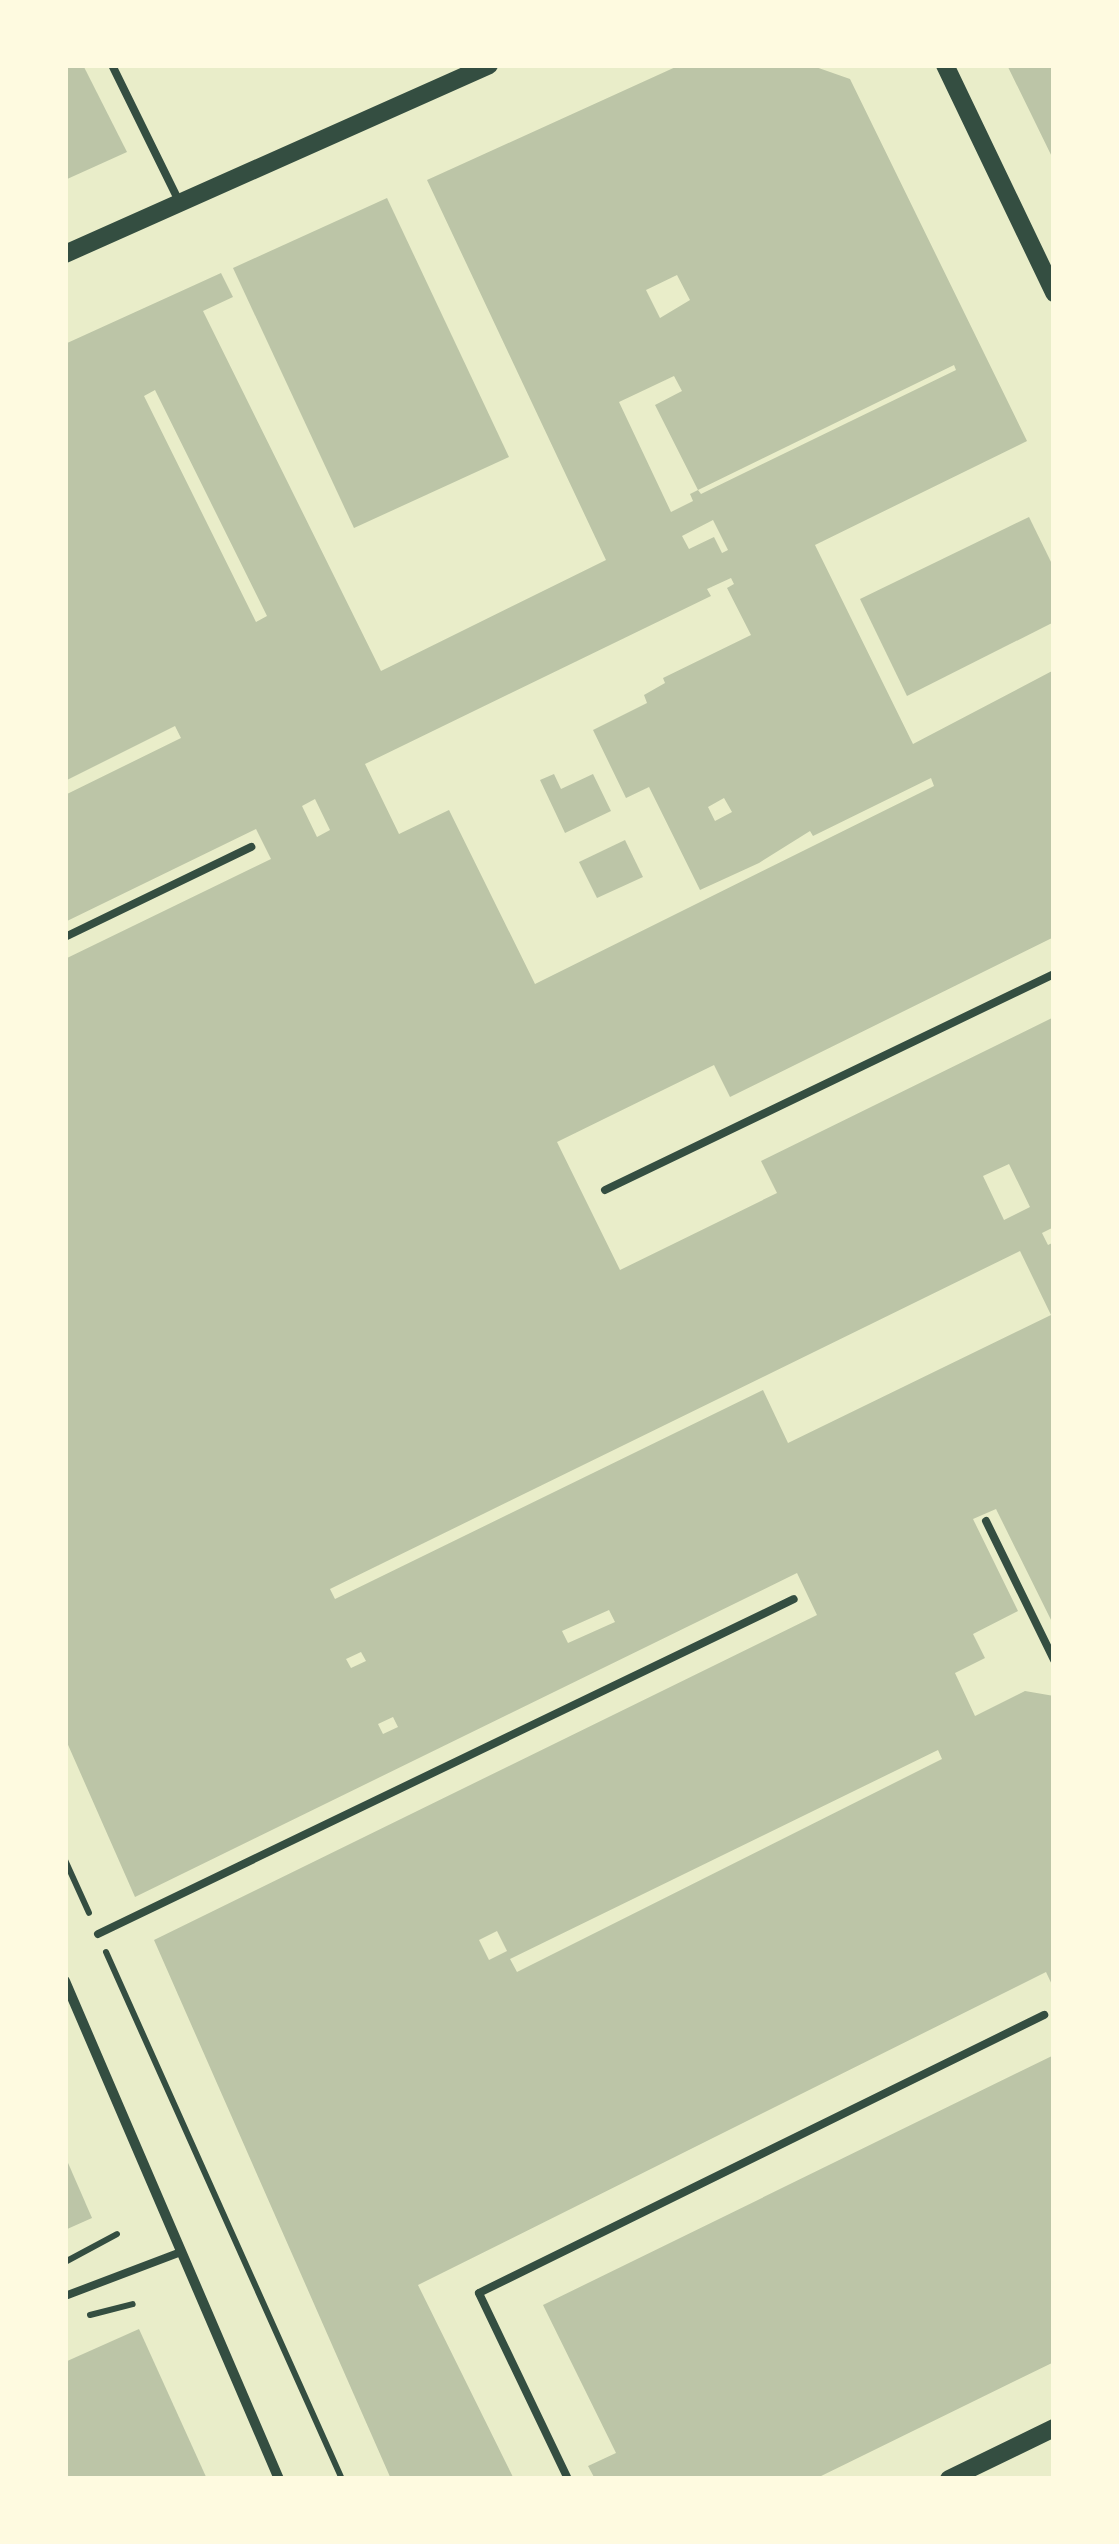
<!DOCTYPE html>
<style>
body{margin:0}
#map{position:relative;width:1119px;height:2544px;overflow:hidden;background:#e9edc9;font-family:"Nunito Sans",sans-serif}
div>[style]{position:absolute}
.building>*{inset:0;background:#bcc5a7}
.path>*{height:6px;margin:-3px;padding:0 3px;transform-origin:3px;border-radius:3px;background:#344e41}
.service>*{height:8px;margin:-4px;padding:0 4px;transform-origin:4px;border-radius:4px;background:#344e41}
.minor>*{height:10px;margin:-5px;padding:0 5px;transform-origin:5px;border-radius:5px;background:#344e41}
.tertiary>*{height:18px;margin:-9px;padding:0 9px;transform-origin:9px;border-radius:9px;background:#344e41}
span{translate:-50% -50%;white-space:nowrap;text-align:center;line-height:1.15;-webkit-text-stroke:9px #fefae0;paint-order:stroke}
.frame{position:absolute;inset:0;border:68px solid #fefae0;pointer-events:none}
</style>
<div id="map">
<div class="building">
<i style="clip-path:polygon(65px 65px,83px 65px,127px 152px,65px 180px)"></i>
<i style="clip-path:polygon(evenodd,680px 65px,810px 65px,850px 79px,1027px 441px,815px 545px,913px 744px,1054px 670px,1054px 937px,730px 1097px,714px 1065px,557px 1142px,620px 1270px,777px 1193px,761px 1161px,1054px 1017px,1054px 1227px,1042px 1233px,1048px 1245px,1054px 1242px,1054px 1626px,996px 1509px,973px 1519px,1018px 1611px,973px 1634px,985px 1658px,955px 1673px,975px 1716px,1025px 1691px,1054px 1696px,1054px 1989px,1046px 1972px,418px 2285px,514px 2479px,391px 2479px,154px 1940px,817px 1615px,797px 1573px,135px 1897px,65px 1738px,65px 959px,271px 859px,256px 829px,65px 922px,65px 795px,181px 738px,175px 726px,65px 781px,65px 344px,221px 273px,233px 297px,203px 311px,381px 671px,606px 560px,427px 180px,680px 65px,677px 275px,690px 300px,660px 318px,646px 290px,677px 275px,680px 65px,954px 365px,956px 370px,701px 494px,698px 490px,954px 365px,680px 65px,674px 376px,682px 391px,655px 405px,698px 490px,690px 494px,693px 501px,671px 512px,619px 402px,674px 376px,680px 65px,155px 390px,267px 616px,256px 622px,144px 396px,155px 390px,680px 65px,713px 520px,728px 550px,722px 553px,714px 537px,689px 549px,682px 536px,713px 520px,680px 65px,731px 578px,734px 584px,727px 588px,751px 635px,663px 678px,665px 683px,644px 695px,647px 703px,593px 730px,626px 798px,649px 787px,700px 890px,759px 863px,810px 831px,813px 836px,931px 778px,934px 786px,535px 984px,449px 810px,399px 834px,365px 764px,711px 596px,707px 589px,731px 578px,680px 65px,724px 798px,732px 812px,715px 821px,708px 807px,724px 798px,680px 65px,315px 799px,330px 830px,317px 837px,302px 806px,315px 799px,680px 65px,1009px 1164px,1030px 1207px,1004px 1220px,983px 1176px,1009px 1164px,680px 65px,1020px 1251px,1051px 1315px,788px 1443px,763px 1390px,335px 1599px,330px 1589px,1020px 1251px,680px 65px,609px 1610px,615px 1622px,568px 1643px,562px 1631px,609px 1610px,680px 65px,361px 1652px,366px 1661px,351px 1668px,346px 1659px,361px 1652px,680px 65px,393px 1717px,398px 1727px,383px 1734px,378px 1724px,393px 1717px,680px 65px,938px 1750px,942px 1759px,517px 1972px,510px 1959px,938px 1750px,680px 65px,497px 1931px,507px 1951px,489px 1960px,479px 1940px,497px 1931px)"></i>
<i style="clip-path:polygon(1007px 65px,1054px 65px,1054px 161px,1034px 120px)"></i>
<i style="clip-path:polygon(387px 198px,509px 457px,354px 528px,233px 268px)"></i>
<i style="clip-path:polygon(1029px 517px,1054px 568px,1054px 622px,907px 696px,860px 599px)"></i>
<i style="clip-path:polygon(554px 774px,561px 789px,593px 774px,611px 811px,565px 833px,540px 780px)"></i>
<i style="clip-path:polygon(625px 840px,643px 877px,597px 898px,579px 862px)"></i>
<i style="clip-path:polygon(1054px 2055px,1054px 2362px,815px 2479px,595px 2479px,588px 2466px,616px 2453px,543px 2305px)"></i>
<i style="clip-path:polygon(65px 2156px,92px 2218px,65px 2230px)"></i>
<i style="clip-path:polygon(139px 2329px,207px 2479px,65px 2479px,65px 2362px)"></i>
</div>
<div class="path">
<i style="left:65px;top:1860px;width:58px;rotate:65.6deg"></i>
<i style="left:106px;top:1952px;width:577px;rotate:65.88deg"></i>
<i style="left:65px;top:2262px;width:59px;rotate:-28.3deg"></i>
<i style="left:90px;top:2315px;width:44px;rotate:-14.3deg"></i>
</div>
<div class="service">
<i style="left:112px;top:65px;width:154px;rotate:63.8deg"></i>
<i style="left:65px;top:937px;width:207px;rotate:-25.8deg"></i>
<i style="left:605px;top:1190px;width:498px;rotate:-25.7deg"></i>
<i style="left:986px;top:1521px;width:155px;rotate:63.9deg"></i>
<i style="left:98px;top:1934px;width:772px;rotate:-25.7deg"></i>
<i style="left:65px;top:2296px;width:124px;rotate:-20.8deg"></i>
<i style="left:568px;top:2479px;width:206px;rotate:-115.6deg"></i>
<i style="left:479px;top:2293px;width:630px;rotate:-26.2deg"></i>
</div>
<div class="minor">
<i style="left:65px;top:1981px;width:542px;rotate:66.75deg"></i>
</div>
<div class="tertiary">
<i style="left:945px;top:65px;width:253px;rotate:64.4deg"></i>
<i style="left:65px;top:254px;width:464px;rotate:-24deg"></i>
<i style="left:949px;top:2479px;width:117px;rotate:-25.9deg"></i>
</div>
<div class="frame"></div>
</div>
